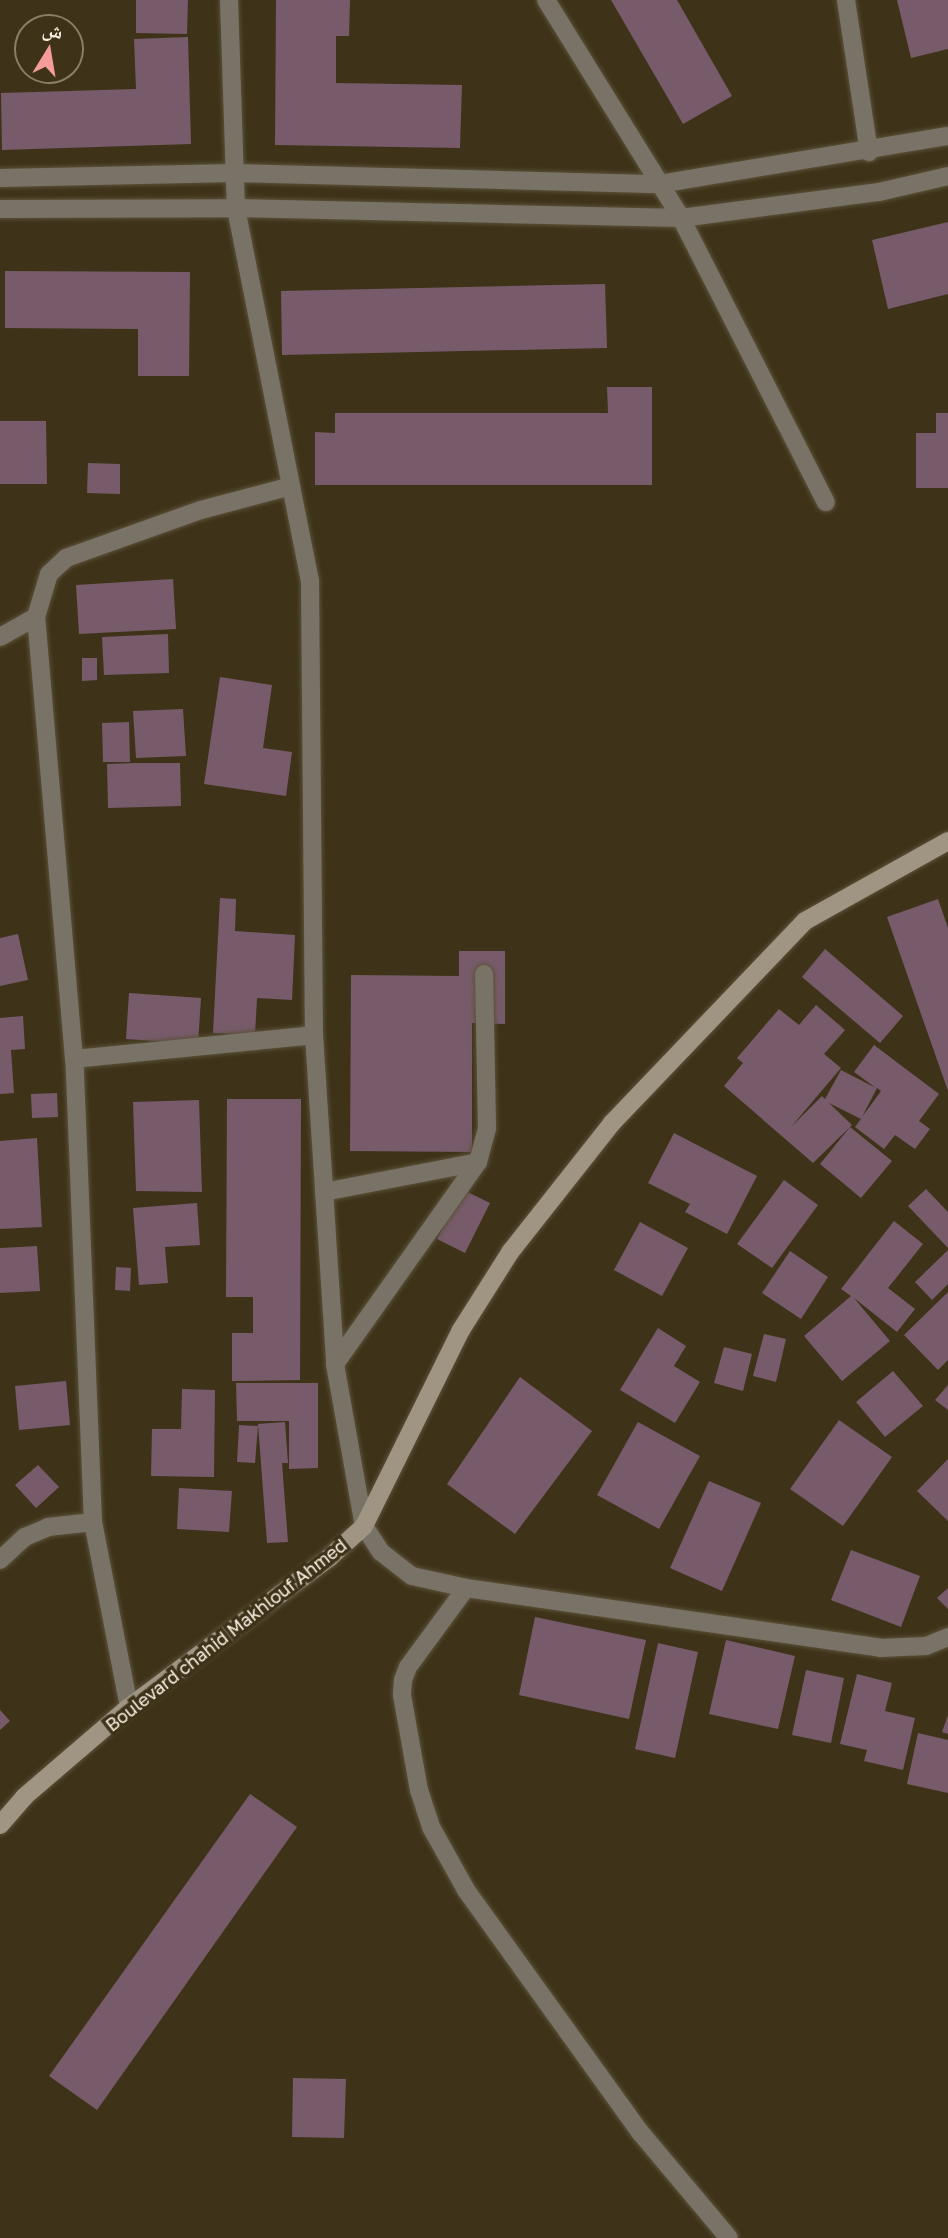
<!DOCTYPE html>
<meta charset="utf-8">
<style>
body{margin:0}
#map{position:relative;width:948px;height:2238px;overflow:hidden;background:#3e3319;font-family:"Golos Text","Noto Naskh Arabic",sans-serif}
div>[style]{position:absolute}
.building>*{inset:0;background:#775b6a}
.roads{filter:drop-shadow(0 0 2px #5c5139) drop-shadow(0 0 2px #5c5139)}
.service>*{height:18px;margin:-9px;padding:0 9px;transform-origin:9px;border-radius:9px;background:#797367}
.minor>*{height:18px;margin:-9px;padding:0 9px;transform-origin:9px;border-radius:9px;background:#797367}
.secondary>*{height:18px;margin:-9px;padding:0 9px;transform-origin:9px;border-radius:9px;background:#a09583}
span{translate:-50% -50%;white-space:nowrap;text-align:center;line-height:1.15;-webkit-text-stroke:7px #3e3319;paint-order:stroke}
.street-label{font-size:18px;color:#f8f0e1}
.north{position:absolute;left:14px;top:14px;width:70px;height:70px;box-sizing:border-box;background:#3e3319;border:2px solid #887f69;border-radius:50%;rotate:11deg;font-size:19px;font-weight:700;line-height:28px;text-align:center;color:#f8f0e1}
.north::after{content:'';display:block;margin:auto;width:24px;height:32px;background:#f59b9a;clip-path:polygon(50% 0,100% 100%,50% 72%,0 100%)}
</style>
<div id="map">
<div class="building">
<i style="clip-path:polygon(136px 0,188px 0,187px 34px,136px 33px)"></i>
<i style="clip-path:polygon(276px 0,350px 0,349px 36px,336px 36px,336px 83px,462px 85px,460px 148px,275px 145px)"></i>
<i style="clip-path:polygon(611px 0,677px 0,732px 96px,683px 124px)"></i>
<i style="clip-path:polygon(897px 0,948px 0,948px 49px,911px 58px)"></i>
<i style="clip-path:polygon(188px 37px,191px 144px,2px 150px,1px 93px,136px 89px,134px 39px)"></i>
<i style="clip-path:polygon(948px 222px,948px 294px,888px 309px,872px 240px)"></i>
<i style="clip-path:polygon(5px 271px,190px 272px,189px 376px,138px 376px,138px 329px,5px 328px)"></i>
<i style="clip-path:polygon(605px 284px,607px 348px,282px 355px,281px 291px)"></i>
<i style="clip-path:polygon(607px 387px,652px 387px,652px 485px,315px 485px,315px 432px,335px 433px,335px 413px,608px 413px)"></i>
<i style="clip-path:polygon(936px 413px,948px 413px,948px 488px,916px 488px,916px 433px,936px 433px)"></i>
<i style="clip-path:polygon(0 421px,46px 421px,47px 484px,0 484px)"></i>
<i style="clip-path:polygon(88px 463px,120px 464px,120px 494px,87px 493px)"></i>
<i style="clip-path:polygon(173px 579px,176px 629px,79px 634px,76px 585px)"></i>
<i style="clip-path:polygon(168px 634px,169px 673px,104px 675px,102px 637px)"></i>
<i style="clip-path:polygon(82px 658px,97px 658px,97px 680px,82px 681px)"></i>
<i style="clip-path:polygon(220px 677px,272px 685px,263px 748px,292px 752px,286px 796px,204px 784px)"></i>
<i style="clip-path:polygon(183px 709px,186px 756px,136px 758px,133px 711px)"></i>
<i style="clip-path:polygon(129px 722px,130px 762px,103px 762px,102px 723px)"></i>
<i style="clip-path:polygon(136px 763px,180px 763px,181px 806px,108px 808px,107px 764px)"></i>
<i style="clip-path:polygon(220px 898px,236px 899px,235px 931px,295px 935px,292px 1000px,257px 998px,255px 1035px,213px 1033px)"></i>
<i style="clip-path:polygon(938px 899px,948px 928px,948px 1091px,887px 917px)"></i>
<i style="clip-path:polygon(18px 934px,28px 980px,0 986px,0 938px)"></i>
<i style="clip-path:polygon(825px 949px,903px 1016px,880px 1043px,802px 977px)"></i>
<i style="clip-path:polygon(459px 951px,505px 951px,505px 1024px,472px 1023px,472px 1152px,350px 1151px,351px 975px,459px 976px)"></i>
<i style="clip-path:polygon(129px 993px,201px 998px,198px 1044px,126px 1039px)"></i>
<i style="clip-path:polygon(evenodd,816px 1005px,845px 1030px,824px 1054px,841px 1068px,791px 1127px,822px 1096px,825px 1099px,841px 1070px,876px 1088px,854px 1072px,874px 1045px,939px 1094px,919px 1121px,930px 1129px,915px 1149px,895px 1135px,884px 1149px,855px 1127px,861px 1119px,829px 1103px,852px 1125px,813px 1163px,724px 1086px,743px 1063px,737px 1058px,779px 1009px,799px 1025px,816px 1005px,877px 1088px,881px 1091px,862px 1117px,877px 1088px)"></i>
<i style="clip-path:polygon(23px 1016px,25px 1049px,11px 1050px,14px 1093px,0 1094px,0 1018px)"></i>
<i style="clip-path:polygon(57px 1093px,58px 1117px,32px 1118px,31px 1094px)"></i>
<i style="clip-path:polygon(227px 1099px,301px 1099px,300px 1380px,232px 1381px,232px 1333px,253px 1333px,253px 1297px,226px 1297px)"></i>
<i style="clip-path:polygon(199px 1100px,202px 1192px,136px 1191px,133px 1102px)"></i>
<i style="clip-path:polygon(850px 1127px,892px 1161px,861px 1198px,820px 1164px)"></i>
<i style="clip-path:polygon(674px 1133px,757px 1176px,727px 1234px,685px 1212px,690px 1204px,648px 1183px)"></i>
<i style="clip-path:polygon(37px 1138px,42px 1227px,0 1229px,0 1141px)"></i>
<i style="clip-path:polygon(784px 1180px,818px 1205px,772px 1268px,737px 1244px)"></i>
<i style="clip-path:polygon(451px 1184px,490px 1203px,465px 1253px,437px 1239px,452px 1209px,441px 1203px)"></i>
<i style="clip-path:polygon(926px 1189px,948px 1212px,948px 1248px,908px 1206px)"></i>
<i style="clip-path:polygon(197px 1203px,200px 1245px,165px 1247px,168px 1283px,139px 1285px,133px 1208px)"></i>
<i style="clip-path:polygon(894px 1221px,923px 1244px,888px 1288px,915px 1309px,897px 1332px,854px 1298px,890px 1341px,842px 1381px,804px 1336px,851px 1296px,841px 1289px)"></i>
<i style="clip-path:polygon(640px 1222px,688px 1248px,662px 1296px,614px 1270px)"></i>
<i style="clip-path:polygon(37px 1246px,40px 1291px,0 1293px,0 1248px)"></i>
<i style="clip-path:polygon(948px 1250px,948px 1284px,932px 1300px,915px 1282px)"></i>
<i style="clip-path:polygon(790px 1251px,828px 1277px,801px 1319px,762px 1293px)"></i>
<i style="clip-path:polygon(116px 1267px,131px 1268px,130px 1291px,115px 1290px)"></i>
<i style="clip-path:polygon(948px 1292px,948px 1360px,938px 1370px,904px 1335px)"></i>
<i style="clip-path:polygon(658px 1328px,686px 1346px,674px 1366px,700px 1382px,675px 1423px,620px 1390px)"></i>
<i style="clip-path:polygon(764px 1334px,786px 1339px,776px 1382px,753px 1376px)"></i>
<i style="clip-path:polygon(724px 1347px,752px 1354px,743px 1391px,714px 1383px)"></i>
<i style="clip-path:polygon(893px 1371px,923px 1406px,885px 1437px,856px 1402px)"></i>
<i style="clip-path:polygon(520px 1377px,592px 1431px,515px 1534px,447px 1484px)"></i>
<i style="clip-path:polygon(66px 1381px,70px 1425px,19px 1430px,15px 1386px)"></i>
<i style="clip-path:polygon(236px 1383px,318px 1383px,318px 1468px,289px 1469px,289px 1421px,237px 1421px)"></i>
<i style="clip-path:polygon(948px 1385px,948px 1410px,935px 1400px)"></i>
<i style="clip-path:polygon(182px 1389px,215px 1390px,214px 1477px,151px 1476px,152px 1429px,181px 1429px)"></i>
<i style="clip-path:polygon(839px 1420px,892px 1457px,843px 1526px,790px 1489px)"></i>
<i style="clip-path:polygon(285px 1422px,288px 1463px,282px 1463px,288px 1542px,267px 1543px,258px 1424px)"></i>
<i style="clip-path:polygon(638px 1422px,700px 1456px,659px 1529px,597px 1495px)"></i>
<i style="clip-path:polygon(239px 1425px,258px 1426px,255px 1463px,237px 1462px)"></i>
<i style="clip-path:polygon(948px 1459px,948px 1521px,917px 1491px)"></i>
<i style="clip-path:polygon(38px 1465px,59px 1487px,36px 1508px,15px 1485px)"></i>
<i style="clip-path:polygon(709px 1481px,761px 1503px,722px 1591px,670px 1568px)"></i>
<i style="clip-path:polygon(179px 1488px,232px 1491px,229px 1532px,177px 1529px)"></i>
<i style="clip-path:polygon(851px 1550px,920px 1576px,901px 1627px,831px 1600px)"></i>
<i style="clip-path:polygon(948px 1588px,948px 1609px,937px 1598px)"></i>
<i style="clip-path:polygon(535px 1617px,646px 1640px,629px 1719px,519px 1695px)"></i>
<i style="clip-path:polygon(726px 1640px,795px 1656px,778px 1729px,709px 1714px)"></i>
<i style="clip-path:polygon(658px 1643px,698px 1652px,675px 1758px,635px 1749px)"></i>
<i style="clip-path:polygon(806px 1670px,844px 1678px,831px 1743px,792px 1735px)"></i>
<i style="clip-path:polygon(857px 1674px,892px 1683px,885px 1711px,915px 1718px,903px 1770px,864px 1761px,867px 1750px,840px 1744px)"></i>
<i style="clip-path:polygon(0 1710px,10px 1721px,0 1730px)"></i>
<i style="clip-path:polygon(948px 1715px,948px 1734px,942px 1732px)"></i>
<i style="clip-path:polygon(918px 1733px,948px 1740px,948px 1793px,907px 1784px)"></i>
<i style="clip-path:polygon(250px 1794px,297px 1827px,97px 2110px,49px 2076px)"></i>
<i style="clip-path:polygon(293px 2078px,346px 2079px,344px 2138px,292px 2137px)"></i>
</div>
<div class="roads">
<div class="service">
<i style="left:324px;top:1192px;width:157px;rotate:-11deg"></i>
<i style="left:335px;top:1364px;width:247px;rotate:-54.7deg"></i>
<i style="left:478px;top:1162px;width:35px;rotate:-75deg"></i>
<i style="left:487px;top:1128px;width:154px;rotate:-91.1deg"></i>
</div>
<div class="minor">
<i style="left:229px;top:0;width:208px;rotate:88.1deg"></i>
<i style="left:236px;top:208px;width:283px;rotate:78.8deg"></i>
<i style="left:546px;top:0;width:256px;rotate:58.2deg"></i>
<i style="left:681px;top:218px;width:319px;rotate:63deg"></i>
<i style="left:846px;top:0;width:154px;rotate:81.4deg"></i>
<i style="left:0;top:178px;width:234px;rotate:-1.2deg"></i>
<i style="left:234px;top:173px;width:426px;rotate:1.5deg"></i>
<i style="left:660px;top:184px;width:292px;rotate:-9.5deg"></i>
<i style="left:0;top:209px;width:236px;rotate:-0.2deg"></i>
<i style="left:236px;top:208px;width:445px;rotate:1.3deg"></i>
<i style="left:681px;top:218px;width:200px;rotate:-7.5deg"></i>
<i style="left:879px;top:192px;width:71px;rotate:-13.1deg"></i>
<i style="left:0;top:637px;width:41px;rotate:-29.1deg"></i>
<i style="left:74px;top:1059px;width:241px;rotate:-5.7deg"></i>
<i style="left:0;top:1560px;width:34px;rotate:-43deg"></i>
<i style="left:25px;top:1537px;width:25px;rotate:-23deg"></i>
<i style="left:48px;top:1527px;width:45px;rotate:-6.3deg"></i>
<i style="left:466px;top:1588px;width:98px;rotate:126.3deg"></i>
<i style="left:408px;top:1667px;width:14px;rotate:111deg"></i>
<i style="left:403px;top:1680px;width:15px;rotate:94deg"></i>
<i style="left:402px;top:1695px;width:97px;rotate:79.9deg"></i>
<i style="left:419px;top:1790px;width:39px;rotate:72deg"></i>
<i style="left:431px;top:1827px;width:72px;rotate:60.9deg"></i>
<i style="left:466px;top:1890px;width:298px;rotate:54.3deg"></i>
<i style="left:640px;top:2132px;width:138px;rotate:50deg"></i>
<i style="left:129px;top:1707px;width:188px;rotate:-101deg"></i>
<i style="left:93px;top:1522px;width:463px;rotate:-92.3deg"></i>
<i style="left:74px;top:1059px;width:444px;rotate:-94.9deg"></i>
<i style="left:36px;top:617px;width:45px;rotate:-73.2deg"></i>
<i style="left:49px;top:574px;width:23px;rotate:-43deg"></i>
<i style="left:66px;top:558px;width:143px;rotate:-19.6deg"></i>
<i style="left:201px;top:510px;width:93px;rotate:-14.9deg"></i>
<i style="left:291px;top:486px;width:97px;rotate:78.7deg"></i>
<i style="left:310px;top:581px;width:454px;rotate:89.5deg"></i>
<i style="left:314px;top:1035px;width:330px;rotate:86.3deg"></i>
<i style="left:335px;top:1364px;width:165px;rotate:79.9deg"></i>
<i style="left:364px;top:1526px;width:31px;rotate:57deg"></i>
<i style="left:381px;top:1552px;width:39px;rotate:38deg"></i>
<i style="left:412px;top:1576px;width:55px;rotate:12.5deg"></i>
<i style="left:466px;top:1588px;width:419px;rotate:8.2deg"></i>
<i style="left:881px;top:1648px;width:45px;rotate:-2.5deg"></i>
<i style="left:926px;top:1646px;width:24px;rotate:-22deg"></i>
</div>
<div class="secondary">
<i style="left:0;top:1825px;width:37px;rotate:-49deg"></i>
<i style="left:24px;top:1797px;width:138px;rotate:-40.6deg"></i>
<i style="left:129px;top:1707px;width:249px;rotate:-36.7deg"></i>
<i style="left:329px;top:1558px;width:47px;rotate:-42.4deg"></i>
<i style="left:364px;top:1526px;width:219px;rotate:-63.7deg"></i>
<i style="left:461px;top:1330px;width:93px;rotate:-57.7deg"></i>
<i style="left:511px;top:1251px;width:163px;rotate:-51.7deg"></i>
<i style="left:612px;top:1123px;width:279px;rotate:-46.3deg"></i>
<i style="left:805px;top:921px;width:164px;rotate:-29.2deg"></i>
</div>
</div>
<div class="street-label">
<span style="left:226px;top:1635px;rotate:-38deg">Boulevard chahid Makhlouf Ahmed</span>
</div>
<div class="north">ش</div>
</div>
